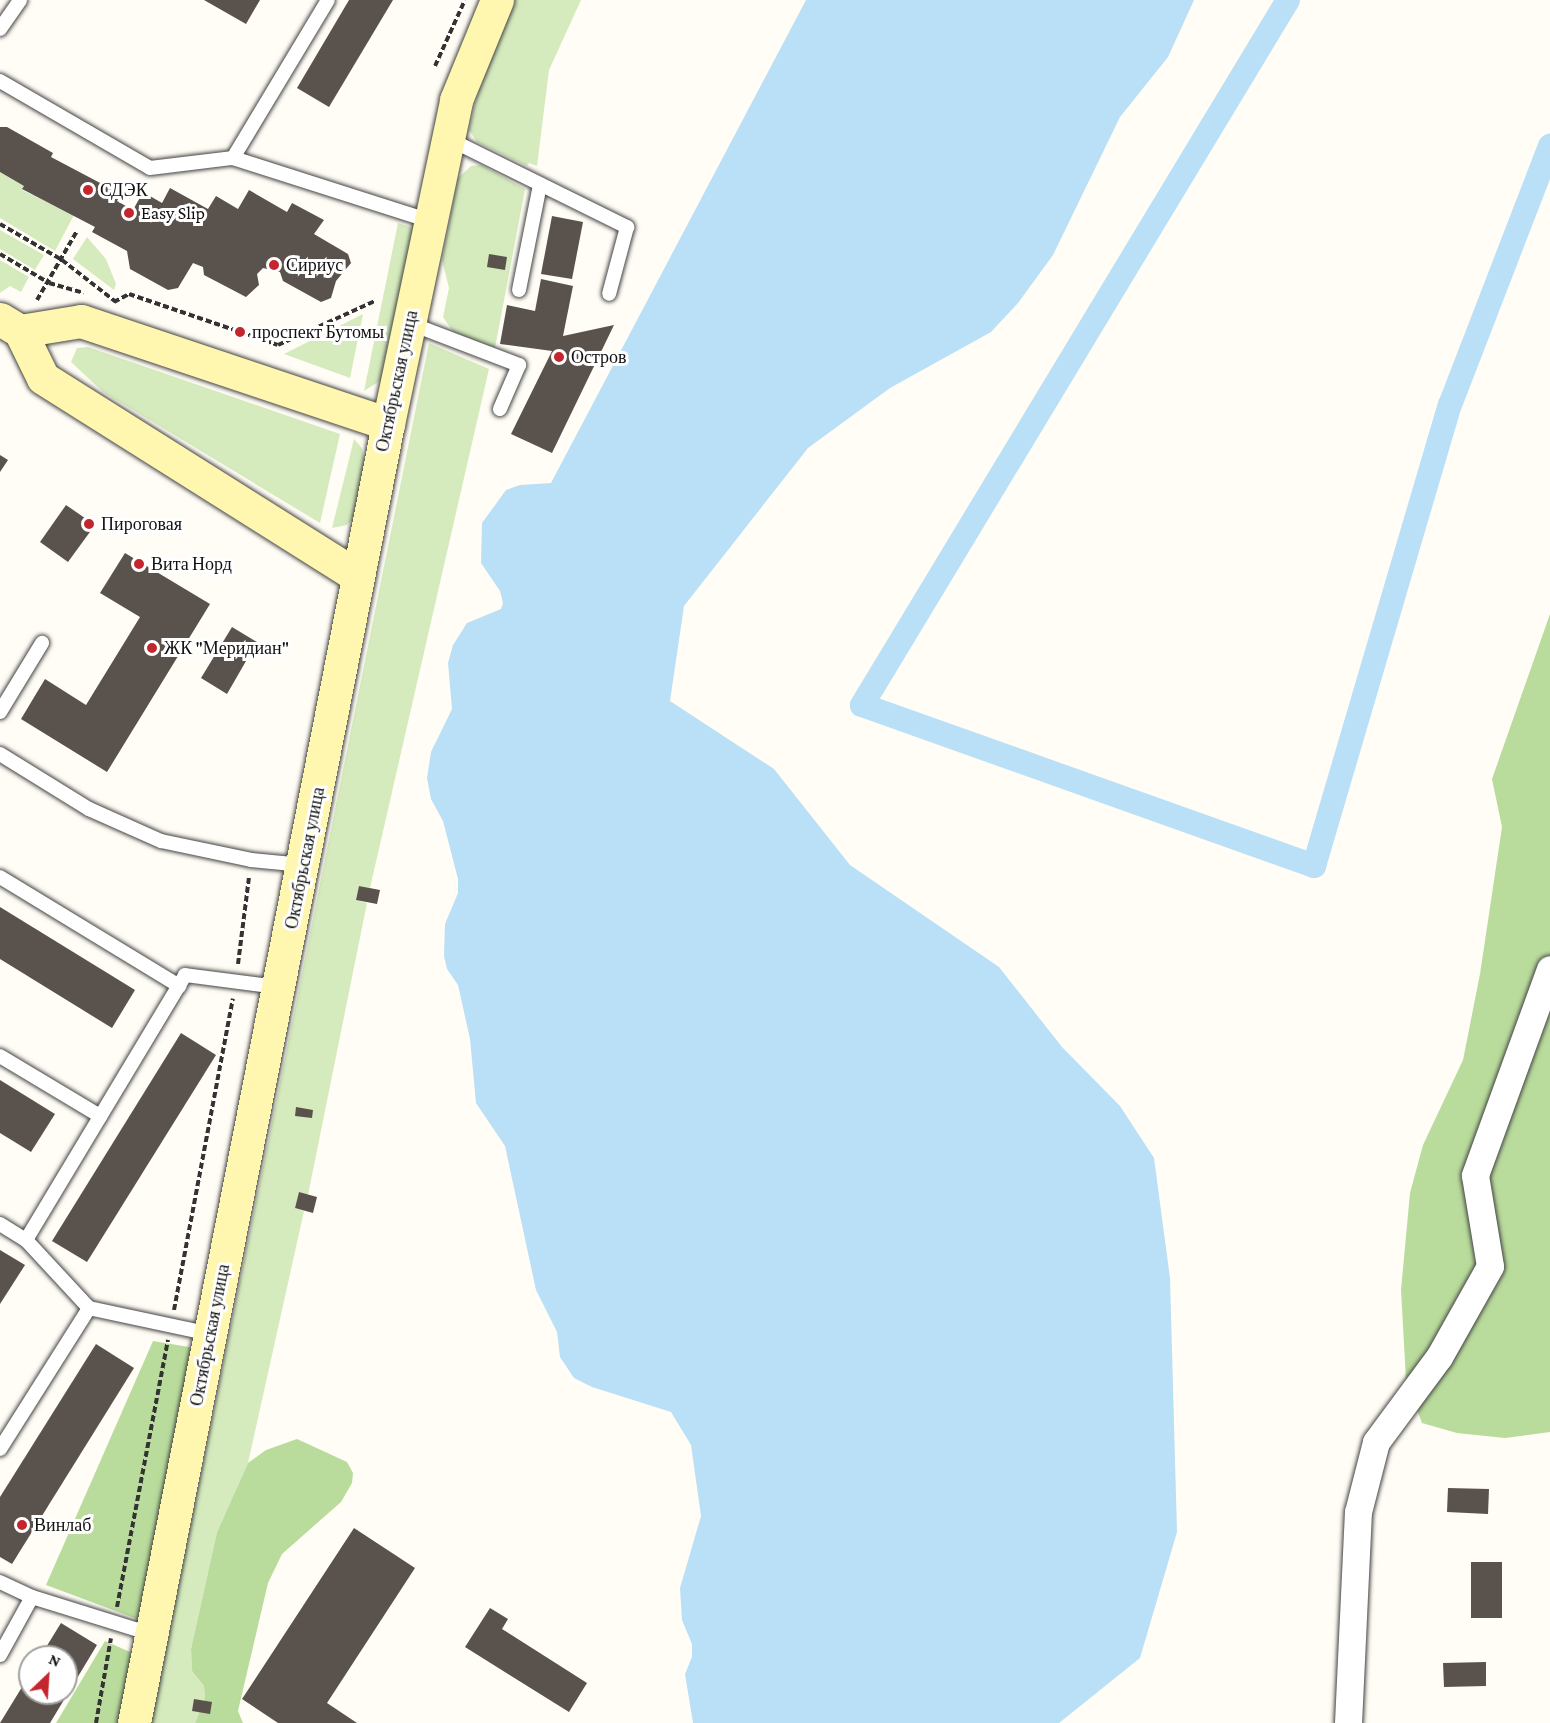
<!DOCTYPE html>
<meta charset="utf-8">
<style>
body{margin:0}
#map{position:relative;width:1550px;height:1723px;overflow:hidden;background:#fffdf5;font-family:"Crimson Pro",serif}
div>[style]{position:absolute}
.green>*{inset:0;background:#d5ebbd}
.forest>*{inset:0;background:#b9dc9c}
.water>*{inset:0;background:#b9e0f7}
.canal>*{height:24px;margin:-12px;padding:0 12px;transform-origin:12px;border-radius:12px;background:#b9e0f7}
.building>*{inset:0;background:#5a524d}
.path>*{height:4px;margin-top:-2px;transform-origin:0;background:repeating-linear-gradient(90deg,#333 0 6px,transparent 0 9px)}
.roads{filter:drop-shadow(0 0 2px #444) drop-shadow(0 0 2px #444)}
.lane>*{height:14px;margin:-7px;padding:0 7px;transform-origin:7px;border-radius:7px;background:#fff}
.street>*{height:27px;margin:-13.5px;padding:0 13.5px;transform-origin:13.5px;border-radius:13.5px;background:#fff}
.secondary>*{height:33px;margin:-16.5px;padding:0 16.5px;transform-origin:16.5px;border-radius:16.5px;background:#fff6b0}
.dots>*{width:16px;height:16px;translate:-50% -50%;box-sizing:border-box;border:3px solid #fff;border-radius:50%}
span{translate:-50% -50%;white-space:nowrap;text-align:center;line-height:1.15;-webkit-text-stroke:6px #fff;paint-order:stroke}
.poi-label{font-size:18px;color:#111}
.left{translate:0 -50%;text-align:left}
.street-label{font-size:18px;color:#111}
.north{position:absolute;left:18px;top:1645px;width:60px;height:60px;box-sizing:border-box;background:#fff;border:2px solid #a0a0a0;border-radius:50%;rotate:25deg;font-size:16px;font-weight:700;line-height:24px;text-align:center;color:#111}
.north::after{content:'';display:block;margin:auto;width:21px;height:27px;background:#c4262e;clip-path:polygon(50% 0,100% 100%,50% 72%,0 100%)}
</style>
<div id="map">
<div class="green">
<i style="clip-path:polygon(515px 0,581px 0,549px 70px,537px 166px,529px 163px,527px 166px,477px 142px,469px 130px,478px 92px)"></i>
<i style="clip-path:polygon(481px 165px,525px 189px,495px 348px,454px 333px,443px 317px,449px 288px,442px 260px,458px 178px,471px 166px)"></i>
<i style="clip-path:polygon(0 172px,24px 186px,22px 190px,74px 215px,55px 251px,0 218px)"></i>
<i style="clip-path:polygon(398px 223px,414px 228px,383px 379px,364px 391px)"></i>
<i style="clip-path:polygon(0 230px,44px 255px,35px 270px,0 249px)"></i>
<i style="clip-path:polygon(87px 237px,106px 259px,116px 284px,114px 290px,73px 259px)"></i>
<i style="clip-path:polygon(0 260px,29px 277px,21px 292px,10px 286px,0 293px)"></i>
<i style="clip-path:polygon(363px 314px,350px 378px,284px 354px)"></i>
<i style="clip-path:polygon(429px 343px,489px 369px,370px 888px,359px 886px,356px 900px,367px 903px,308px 1195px,299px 1192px,295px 1208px,304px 1211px,248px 1463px,217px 1532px,191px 1649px,192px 1671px,204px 1686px,205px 1698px,195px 1723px,151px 1723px)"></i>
<i style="clip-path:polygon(88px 347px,340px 434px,320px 523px,103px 392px,71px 362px,77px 348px)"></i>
<i style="clip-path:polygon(354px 439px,362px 448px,365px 464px,355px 517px,347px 525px,332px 528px)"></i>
</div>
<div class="forest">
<i style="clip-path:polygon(1550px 614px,1550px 1432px,1505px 1438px,1457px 1433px,1422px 1423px,1406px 1380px,1401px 1290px,1410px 1193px,1423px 1145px,1463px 1060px,1480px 974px,1502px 827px,1492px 779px)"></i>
<i style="clip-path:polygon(153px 1341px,195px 1348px,145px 1622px,46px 1585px)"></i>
<i style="clip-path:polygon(297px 1439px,347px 1462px,353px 1473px,352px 1483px,341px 1502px,282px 1554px,268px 1583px,238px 1711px,243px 1723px,195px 1723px,205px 1698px,204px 1686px,192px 1671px,191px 1649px,217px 1532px,248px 1463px,266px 1450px)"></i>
<i style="clip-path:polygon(105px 1641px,137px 1655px,125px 1723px,56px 1723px)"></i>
</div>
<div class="water">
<i style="clip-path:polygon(806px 0,1194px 0,1168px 57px,1120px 117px,1053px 255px,1018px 303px,991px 332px,890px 388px,808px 448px,684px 606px,670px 701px,774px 769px,850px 865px,999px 967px,1062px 1047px,1120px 1106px,1154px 1158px,1170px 1278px,1177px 1532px,1140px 1658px,1059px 1723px,693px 1723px,685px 1674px,692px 1657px,692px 1644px,682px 1620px,680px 1588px,701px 1516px,691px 1445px,671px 1412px,592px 1387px,574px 1378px,560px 1357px,557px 1332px,536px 1290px,505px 1146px,476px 1103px,470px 1039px,458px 985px,447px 969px,444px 956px,445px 924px,458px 893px,458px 879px,443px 821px,431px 799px,427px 778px,431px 752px,452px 709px,448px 663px,453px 645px,467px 623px,501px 609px,503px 603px,500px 591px,481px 563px,482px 523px,506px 490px,520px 485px,551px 483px)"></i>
</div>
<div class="canal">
<i style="left:1288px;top:0;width:824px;rotate:121.14deg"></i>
<i style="left:862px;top:705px;width:480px;rotate:19.6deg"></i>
<i style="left:1314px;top:866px;width:481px;rotate:-73.6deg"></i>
<i style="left:1450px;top:405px;width:278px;rotate:-68.9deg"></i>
</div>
<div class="building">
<i style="clip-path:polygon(204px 0,260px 0,246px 24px)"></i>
<i style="clip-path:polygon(349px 0,393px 0,329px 107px,297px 88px)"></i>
<i style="clip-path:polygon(0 127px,7px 127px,53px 153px,51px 157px,121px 194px,117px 201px,133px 210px,143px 192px,162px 203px,170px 188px,208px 209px,216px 196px,238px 209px,249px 190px,287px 212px,292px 203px,324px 220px,314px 234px,348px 254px,351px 263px,336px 281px,331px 298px,321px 302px,283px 281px,280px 272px,263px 268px,257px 274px,259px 285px,246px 297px,204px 275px,203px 267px,193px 263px,178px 288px,168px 290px,130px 269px,127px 251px,92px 232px,95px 227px,22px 189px,24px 186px,0 172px)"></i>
<i style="clip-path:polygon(552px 216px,583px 222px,572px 279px,541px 274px)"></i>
<i style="clip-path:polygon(489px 254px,507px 257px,505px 270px,487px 267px)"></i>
<i style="clip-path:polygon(541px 279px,573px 286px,563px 336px,614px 325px,552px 453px,511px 434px,552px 351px,500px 344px,507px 305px,535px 311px)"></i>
<i style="clip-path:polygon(0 455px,8px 460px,0 472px)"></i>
<i style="clip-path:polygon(66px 505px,95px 525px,68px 562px,40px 542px)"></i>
<i style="clip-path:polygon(125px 553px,210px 604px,107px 772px,21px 719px,45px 679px,86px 705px,140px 617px,100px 593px)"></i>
<i style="clip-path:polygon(232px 627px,257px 642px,227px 694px,201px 678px)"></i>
<i style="clip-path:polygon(359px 886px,380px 890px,377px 904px,356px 900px)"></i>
<i style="clip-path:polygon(0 907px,135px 990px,112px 1028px,0 959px)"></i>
<i style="clip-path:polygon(181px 1033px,216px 1055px,87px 1262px,52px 1241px)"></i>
<i style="clip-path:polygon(0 1080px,55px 1114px,31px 1152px,0 1133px)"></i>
<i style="clip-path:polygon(296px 1107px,313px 1110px,312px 1118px,295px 1116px)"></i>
<i style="clip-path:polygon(299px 1192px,317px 1197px,313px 1213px,295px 1208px)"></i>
<i style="clip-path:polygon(0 1250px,25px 1265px,0 1304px)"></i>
<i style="clip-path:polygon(96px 1344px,134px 1368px,12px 1564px,0 1557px,0 1497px)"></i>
<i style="clip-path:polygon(1448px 1488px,1489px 1489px,1488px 1514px,1447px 1512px)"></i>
<i style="clip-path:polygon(354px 1528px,415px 1568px,327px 1703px,357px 1723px,278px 1723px,242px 1699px)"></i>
<i style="clip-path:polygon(1471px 1562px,1502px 1562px,1502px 1618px,1471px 1618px)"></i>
<i style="clip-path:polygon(490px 1608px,508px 1619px,502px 1629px,587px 1683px,569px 1712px,465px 1647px)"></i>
<i style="clip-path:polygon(61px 1623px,97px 1645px,50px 1723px,0 1723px,30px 1674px,30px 1693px,66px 1693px,66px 1657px,40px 1657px)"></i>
<i style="clip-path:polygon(1486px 1662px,1486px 1686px,1444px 1687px,1443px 1663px)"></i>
<i style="clip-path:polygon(194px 1699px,212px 1702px,210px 1714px,192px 1711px)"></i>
</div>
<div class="path">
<i style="left:435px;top:66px;width:72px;rotate:-65.6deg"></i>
<i style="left:0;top:224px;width:72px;rotate:30.1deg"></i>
<i style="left:62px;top:260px;width:68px;rotate:37.9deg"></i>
<i style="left:0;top:254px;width:57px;rotate:30.6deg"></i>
<i style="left:49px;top:283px;width:36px;rotate:16deg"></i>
<i style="left:37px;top:300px;width:80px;rotate:-59.9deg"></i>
<i style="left:114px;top:302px;width:17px;rotate:-28deg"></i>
<i style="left:129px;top:294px;width:157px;rotate:18.9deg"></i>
<i style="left:278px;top:345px;width:107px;rotate:-24.4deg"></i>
<i style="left:238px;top:964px;width:88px;rotate:-82.8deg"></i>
<i style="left:174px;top:1310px;width:317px;rotate:-79.3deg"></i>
<i style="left:117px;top:1607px;width:272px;rotate:-79.2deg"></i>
<i style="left:96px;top:1723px;width:86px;rotate:-80deg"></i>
</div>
<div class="roads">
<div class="lane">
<i style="left:0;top:29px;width:35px;rotate:-55deg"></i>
<i style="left:0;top:81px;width:173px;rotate:30.1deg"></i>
<i style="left:150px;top:168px;width:84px;rotate:-6.9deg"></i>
<i style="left:233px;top:158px;width:208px;rotate:17.7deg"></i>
<i style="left:449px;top:139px;width:199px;rotate:26.3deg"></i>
<i style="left:627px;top:227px;width:69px;rotate:105deg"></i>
<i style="left:233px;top:158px;width:184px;rotate:-59deg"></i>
<i style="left:519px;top:290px;width:107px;rotate:-78.7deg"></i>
<i style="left:409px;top:323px;width:118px;rotate:20.9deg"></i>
<i style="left:519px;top:365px;width:48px;rotate:113.4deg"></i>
<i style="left:0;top:712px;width:81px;rotate:-58.7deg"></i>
<i style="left:0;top:754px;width:105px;rotate:31.7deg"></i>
<i style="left:89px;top:809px;width:79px;rotate:24deg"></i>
<i style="left:161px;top:841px;width:92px;rotate:11.9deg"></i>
<i style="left:251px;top:860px;width:52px;rotate:5.5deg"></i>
<i style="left:0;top:877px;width:210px;rotate:31.3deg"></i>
<i style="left:0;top:1056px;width:117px;rotate:31deg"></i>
<i style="left:0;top:1224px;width:31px;rotate:32deg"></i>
<i style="left:26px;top:1240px;width:93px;rotate:47.2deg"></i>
<i style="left:89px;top:1308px;width:124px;rotate:12.1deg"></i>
<i style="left:26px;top:1240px;width:309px;rotate:-59deg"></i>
<i style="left:185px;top:975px;width:94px;rotate:7.4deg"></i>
<i style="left:0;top:1449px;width:167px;rotate:-57.7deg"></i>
<i style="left:0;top:1582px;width:35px;rotate:25deg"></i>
<i style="left:32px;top:1597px;width:125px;rotate:17.3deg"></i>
<i style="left:0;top:1655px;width:66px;rotate:-61.1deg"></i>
</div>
<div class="street">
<i style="left:1348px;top:1723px;width:211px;rotate:-87.3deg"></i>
<i style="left:1358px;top:1512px;width:72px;rotate:-75.6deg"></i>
<i style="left:1376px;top:1442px;width:106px;rotate:-53.5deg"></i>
<i style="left:1439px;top:1357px;width:104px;rotate:-60.7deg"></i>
<i style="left:1490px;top:1266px;width:92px;rotate:-99.4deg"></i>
<i style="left:1475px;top:1175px;width:219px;rotate:-70deg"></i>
</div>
<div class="secondary">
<i style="left:0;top:319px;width:23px;rotate:31deg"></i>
<i style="left:20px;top:331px;width:52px;rotate:63.9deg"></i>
<i style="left:43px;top:378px;width:372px;rotate:32.2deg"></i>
<i style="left:20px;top:331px;width:62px;rotate:-9.3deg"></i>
<i style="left:81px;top:321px;width:324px;rotate:18.5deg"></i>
<i style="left:134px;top:1723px;width:1324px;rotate:-78.94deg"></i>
<i style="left:388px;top:424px;width:331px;rotate:-78.1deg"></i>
<i style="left:456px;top:100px;width:108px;rotate:-67.7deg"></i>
</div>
</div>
<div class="dots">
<i style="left:88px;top:190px;background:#c4262e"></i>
<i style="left:129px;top:213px;background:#c4262e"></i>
<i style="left:274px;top:265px;background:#c4262e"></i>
<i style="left:240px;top:332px;background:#c4262e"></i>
<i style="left:559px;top:357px;background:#c4262e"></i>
<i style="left:89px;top:524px;background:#c4262e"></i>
<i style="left:139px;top:564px;background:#c4262e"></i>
<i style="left:152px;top:648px;background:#c4262e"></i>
<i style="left:22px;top:1525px;background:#c4262e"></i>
</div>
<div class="poi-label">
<span class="left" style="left:100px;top:190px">СДЭК</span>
<span class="left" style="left:141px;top:213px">Easy Slip</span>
<span class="left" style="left:286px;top:265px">Сириус</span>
<span class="left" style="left:252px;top:332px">проспект Бутомы</span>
<span class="left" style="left:571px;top:357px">Остров</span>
<span class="left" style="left:101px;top:524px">Пироговая</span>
<span class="left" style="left:151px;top:564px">Вита Норд</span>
<span class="left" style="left:164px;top:648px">ЖК "Меридиан"</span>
<span class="left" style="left:34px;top:1525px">Винлаб</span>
</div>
<div class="street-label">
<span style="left:397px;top:381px;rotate:-78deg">Октябрьская улица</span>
<span style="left:305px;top:858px;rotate:-79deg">Октябрьская улица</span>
<span style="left:210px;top:1335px;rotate:-79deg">Октябрьская улица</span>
</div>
<div class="north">N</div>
</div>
